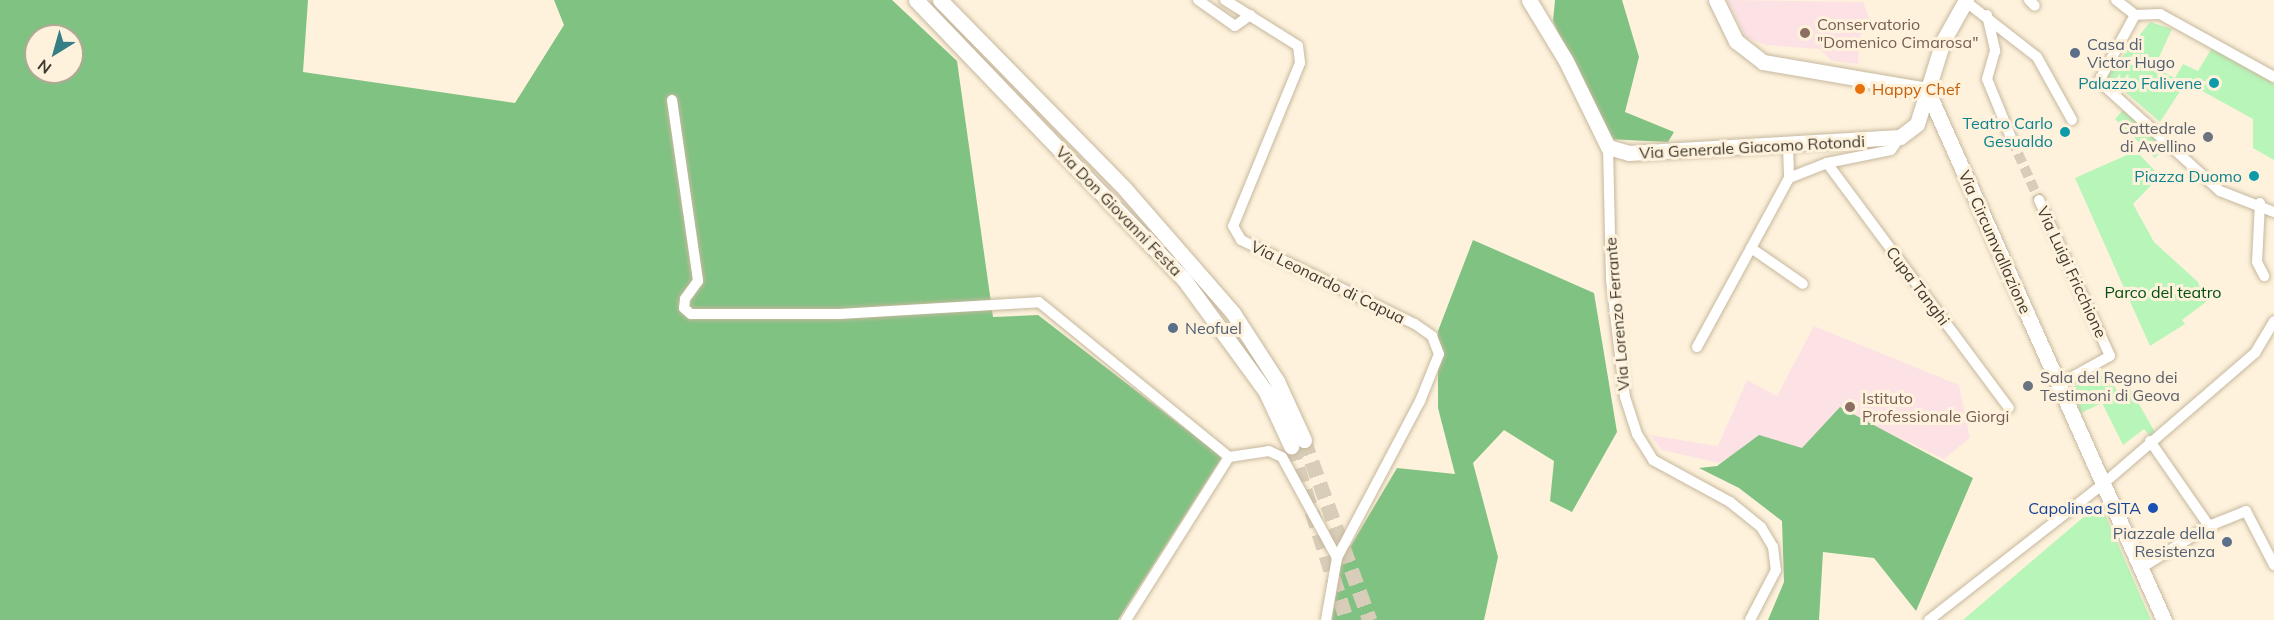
<!DOCTYPE html>
<style>
body{margin:0}
#map{position:relative;width:2274px;height:620px;overflow:hidden;background:#fef2dc;font-family:Mulish,sans-serif}
div>[style]{position:absolute}
.education>*{inset:0;background:#fde2e5}
.green>*{inset:0;background:#b8f5b9}
.forest>*{inset:0;background:#80c282}
.street-tunnel>*{height:10px;margin-top:-5px;transform-origin:0;background:repeating-linear-gradient(90deg,#d8cdb9 0 10px,transparent 0 15px)}
.secondary-tunnel>*{height:15px;margin-top:-7.5px;transform-origin:0;background:repeating-linear-gradient(90deg,#d8cdb9 0 15px,transparent 0 23px)}
.roads{filter:drop-shadow(0 0 2px #c6b89e) drop-shadow(0 0 2px #c6b89e)}
.street>*{height:10px;margin:-5px;padding:0 5px;transform-origin:5px;border-radius:5px;background:#fff}
.secondary>*{height:15px;margin:-7.5px;padding:0 7.5px;transform-origin:7.5px;border-radius:7.5px;background:#fff}
.dots>*{width:16px;height:16px;translate:-50% -50%;box-sizing:border-box;border:3px solid #fef2dc;border-radius:50%}
span{translate:-50% -50%;white-space:nowrap;text-align:center;line-height:1.15;-webkit-text-stroke:6px #fef2dc;paint-order:stroke}
.education-label{font-size:16px;color:#785e54}
.left{translate:0 -50%;text-align:left}
.service-label{font-size:16px;color:#4e5e75}
.right{translate:-100% -50%;text-align:right}
.culture-label{font-size:16px;color:#0d838f}
.food-label{font-size:16px;color:#c56008}
.worship-label{font-size:16px;color:#5b616d}
.street-label{font-size:16px;color:#3f392e}
.park-label{font-size:16px;color:#024d11}
.transit-label{font-size:16px;color:#164399}
.north{position:absolute;left:24px;top:24px;width:60px;height:60px;box-sizing:border-box;background:#fef2dc;border:2px solid #b2a896;border-radius:50%;rotate:217deg;font-size:16px;font-weight:700;line-height:24px;text-align:center;color:#3f392e}
.north::after{content:'';display:block;margin:auto;width:21px;height:27px;background:#367e86;clip-path:polygon(50% 0,100% 100%,50% 72%,0 100%)}
</style>
<div id="map">
<div class="education">
<i style="clip-path:polygon(1727px 0,1863px 2px,1872px 25px,1860px 36px,1858px 64px,1832px 61px,1819px 49px,1765px 45px,1746px 37px)"></i>
<i style="clip-path:polygon(1814px 326px,1959px 385px,1970px 438px,1944px 459px,1857px 418px,1789px 479px,1662px 450px,1650px 435px,1718px 446px,1747px 380px,1777px 396px)"></i>
</div>
<div class="green">
<i style="clip-path:polygon(2150px 22px,2172px 29px,2154px 68px,2175px 78px,2183px 64px,2198px 71px,2213px 46px,2274px 84px,2274px 160px,2253px 148px,2253px 119px,2186px 82px,2160px 122px,2107px 76px)"></i>
<i style="clip-path:polygon(2126px 107px,2166px 146px,2155px 158px,2115px 119px)"></i>
<i style="clip-path:polygon(2136px 151px,2160px 176px,2133px 204px,2154px 242px,2198px 282px,2206px 302px,2182px 320px,2185px 324px,2150px 346px,2075px 178px)"></i>
<i style="clip-path:polygon(2107px 372px,2118px 393px,2129px 387px,2155px 432px,2150px 436px,2144px 429px,2123px 445px,2102px 403px,2081px 413px,2070px 388px)"></i>
<i style="clip-path:polygon(2100px 503px,2151px 620px,1963px 620px)"></i>
</div>
<div class="forest">
<i style="clip-path:polygon(evenodd,0 0,308px 0,303px 72px,515px 103px,564px 25px,554px 0,892px 0,957px 61px,993px 317px,1038px 315px,1222px 457px,1118px 620px,0 620px,0 0,36px 36px,72px 36px,72px 72px,36px 72px,36px 36px)"></i>
<i style="clip-path:polygon(1555px 0,1622px 0,1639px 57px,1625px 112px,1674px 132px,1668px 142px,1606px 139px,1553px 21px)"></i>
<i style="clip-path:polygon(1473px 240px,1594px 293px,1617px 432px,1572px 512px,1550px 501px,1554px 461px,1504px 430px,1473px 463px,1498px 557px,1484px 620px,1332px 620px,1340px 564px,1397px 468px,1455px 474px,1438px 408px,1438px 331px)"></i>
<i style="clip-path:polygon(1840px 407px,1973px 478px,1916px 611px,1874px 558px,1823px 552px,1819px 620px,1768px 620px,1784px 582px,1782px 521px,1739px 488px,1699px 468px,1717px 466px,1759px 435px,1802px 448px)"></i>
</div>
<div class="street-tunnel">
<i style="left:2012px;top:140px;width:66px;rotate:65.8deg"></i>
</div>
<div class="secondary-tunnel">
<i style="left:1304px;top:440px;width:192px;rotate:69.9deg"></i>
<i style="left:1291px;top:446px;width:183px;rotate:72.2deg"></i>
</div>
<div class="roads">
<div class="street">
<i style="left:1198px;top:0;width:45px;rotate:35.1deg"></i>
<i style="left:1235px;top:26px;width:19px;rotate:-36deg"></i>
<i style="left:1225px;top:0;width:86px;rotate:32.2deg"></i>
<i style="left:1298px;top:46px;width:17px;rotate:83deg"></i>
<i style="left:1300px;top:63px;width:176px;rotate:112.3deg"></i>
<i style="left:1233px;top:226px;width:16px;rotate:60deg"></i>
<i style="left:1241px;top:240px;width:193px;rotate:25.8deg"></i>
<i style="left:1415px;top:324px;width:21px;rotate:35deg"></i>
<i style="left:1432px;top:336px;width:19px;rotate:69deg"></i>
<i style="left:1439px;top:354px;width:51px;rotate:112deg"></i>
<i style="left:1420px;top:401px;width:178px;rotate:117.9deg"></i>
<i style="left:2029px;top:0;width:8px;rotate:45deg"></i>
<i style="left:2116px;top:0;width:24px;rotate:38deg"></i>
<i style="left:1965px;top:1px;width:91px;rotate:37.9deg"></i>
<i style="left:2037px;top:57px;width:72px;rotate:60.9deg"></i>
<i style="left:1987px;top:15px;width:37px;rotate:77deg"></i>
<i style="left:1995px;top:51px;width:29px;rotate:106deg"></i>
<i style="left:1987px;top:79px;width:66px;rotate:67.7deg"></i>
<i style="left:2274px;top:77px;width:130px;rotate:-151.1deg"></i>
<i style="left:2160px;top:14px;width:25px;rotate:178deg"></i>
<i style="left:2135px;top:15px;width:75px;rotate:118.6deg"></i>
<i style="left:2099px;top:81px;width:164px;rotate:42.3deg"></i>
<i style="left:2220px;top:191px;width:58px;rotate:21.3deg"></i>
<i style="left:672px;top:100px;width:183px;rotate:81.8deg"></i>
<i style="left:698px;top:281px;width:22px;rotate:126deg"></i>
<i style="left:685px;top:299px;width:9px;rotate:96deg"></i>
<i style="left:684px;top:308px;width:9px;rotate:41deg"></i>
<i style="left:691px;top:314px;width:148px"></i>
<i style="left:839px;top:314px;width:200px;rotate:-3.4deg"></i>
<i style="left:1039px;top:302px;width:245px;rotate:39.2deg"></i>
<i style="left:1788px;top:146px;width:32px;rotate:88deg"></i>
<i style="left:1789px;top:178px;width:80px;rotate:118.5deg"></i>
<i style="left:1751px;top:248px;width:63px;rotate:34.7deg"></i>
<i style="left:1608px;top:147px;width:133px;rotate:88.7deg"></i>
<i style="left:1611px;top:280px;width:118px;rotate:83.2deg"></i>
<i style="left:1625px;top:397px;width:39px;rotate:72deg"></i>
<i style="left:1637px;top:434px;width:31px;rotate:58deg"></i>
<i style="left:1653px;top:460px;width:88px;rotate:28.6deg"></i>
<i style="left:1730px;top:502px;width:40px;rotate:39deg"></i>
<i style="left:1761px;top:527px;width:23px;rotate:59deg"></i>
<i style="left:1773px;top:547px;width:23px;rotate:83deg"></i>
<i style="left:1776px;top:570px;width:56px;rotate:117.5deg"></i>
<i style="left:1827px;top:163px;width:305px;rotate:53.4deg"></i>
<i style="left:1789px;top:178px;width:41px;rotate:-21.5deg"></i>
<i style="left:1827px;top:163px;width:65px;rotate:-11.5deg"></i>
<i style="left:1891px;top:150px;width:16px;rotate:-55deg"></i>
<i style="left:2039px;top:200px;width:171px;rotate:65.5deg"></i>
<i style="left:2110px;top:356px;width:60px;rotate:150.9deg"></i>
<i style="left:2260px;top:203px;width:59px;rotate:92.9deg"></i>
<i style="left:2257px;top:262px;width:16px;rotate:63deg"></i>
<i style="left:1697px;top:347px;width:113px;rotate:-61.4deg"></i>
<i style="left:2150px;top:441px;width:103px;rotate:55.2deg"></i>
<i style="left:2209px;top:526px;width:40px;rotate:-22deg"></i>
<i style="left:2246px;top:511px;width:61px;rotate:62.6deg"></i>
<i style="left:2141px;top:568px;width:80px;rotate:-31.7deg"></i>
<i style="left:1126px;top:620px;width:193px;rotate:-57.7deg"></i>
<i style="left:1229px;top:457px;width:40px;rotate:-8.5deg"></i>
<i style="left:1269px;top:451px;width:14px;rotate:25deg"></i>
<i style="left:1282px;top:457px;width:115px;rotate:61.4deg"></i>
<i style="left:1337px;top:558px;width:63px;rotate:100.1deg"></i>
<i style="left:1929px;top:620px;width:221px;rotate:-38deg"></i>
<i style="left:2103px;top:484px;width:201px;rotate:-40.8deg"></i>
<i style="left:2255px;top:353px;width:37px;rotate:-59deg"></i>
</div>
<div class="secondary">
<i style="left:916px;top:0;width:385px;rotate:46.2deg"></i>
<i style="left:1183px;top:278px;width:141px;rotate:53.9deg"></i>
<i style="left:1266px;top:392px;width:60px;rotate:65.2deg"></i>
<i style="left:940px;top:0;width:264px;rotate:45.6deg"></i>
<i style="left:1125px;top:189px;width:164px;rotate:48.9deg"></i>
<i style="left:1233px;top:313px;width:81px;rotate:57.1deg"></i>
<i style="left:1277px;top:381px;width:65px;rotate:65.4deg"></i>
<i style="left:1529px;top:0;width:71px;rotate:58.8deg"></i>
<i style="left:1566px;top:61px;width:96px;rotate:64deg"></i>
<i style="left:1608px;top:147px;width:22px;rotate:16deg"></i>
<i style="left:1629px;top:153px;width:271px;rotate:-3.4deg"></i>
<i style="left:1900px;top:137px;width:21px;rotate:-37deg"></i>
<i style="left:1917px;top:124px;width:87px;rotate:-72.6deg"></i>
<i style="left:1943px;top:41px;width:47px;rotate:-60.7deg"></i>
<i style="left:1716px;top:0;width:46px;rotate:64deg"></i>
<i style="left:1736px;top:41px;width:34px;rotate:38deg"></i>
<i style="left:1763px;top:62px;width:166px;rotate:9.7deg"></i>
<i style="left:1927px;top:90px;width:581px;rotate:65.91deg"></i>
</div>
</div>
<div class="dots">
<i style="left:1805px;top:33px;background:#8d6e63"></i>
<i style="left:2075px;top:53px;background:#5c6f8a"></i>
<i style="left:2214px;top:83px;background:#0f9aa8"></i>
<i style="left:1860px;top:89px;background:#e8710a"></i>
<i style="left:2065px;top:132px;background:#0f9aa8"></i>
<i style="left:2208px;top:137px;background:#6b7280"></i>
<i style="left:2254px;top:176px;background:#0f9aa8"></i>
<i style="left:1173px;top:328px;background:#5c6f8a"></i>
<i style="left:2028px;top:386px;background:#6b7280"></i>
<i style="left:1850px;top:407px;background:#8d6e63"></i>
<i style="left:2153px;top:508px;background:#1a4fb4"></i>
<i style="left:2227px;top:542px;background:#5c6f8a"></i>
</div>
<div class="education-label">
<span class="left" style="left:1817px;top:33px">Conservatorio<br>"Domenico Cimarosa"</span>
<span class="left" style="left:1862px;top:407px">Istituto<br>Professionale Giorgi</span>
</div>
<div class="service-label">
<span class="left" style="left:2087px;top:53px">Casa di<br>Victor Hugo</span>
<span class="left" style="left:1185px;top:328px">Neofuel</span>
<span class="right" style="left:2215px;top:542px">Piazzale della<br>Resistenza</span>
</div>
<div class="culture-label">
<span class="right" style="left:2202px;top:83px">Palazzo Falivene</span>
<span class="right" style="left:2053px;top:132px">Teatro Carlo<br>Gesualdo</span>
<span class="right" style="left:2242px;top:176px">Piazza Duomo</span>
</div>
<div class="food-label">
<span class="left" style="left:1872px;top:89px">Happy Chef</span>
</div>
<div class="worship-label">
<span class="right" style="left:2196px;top:137px">Cattedrale<br>di Avellino</span>
<span class="left" style="left:2040px;top:386px">Sala del Regno dei<br>Testimoni di Geova</span>
</div>
<div class="street-label">
<span style="left:1752px;top:147px;rotate:-3deg">Via Generale Giacomo Rotondi</span>
<span style="left:1119px;top:211px;rotate:46deg">Via Don Giovanni Festa</span>
<span style="left:1995px;top:242px;rotate:66deg">Via Circumvallazione</span>
<span style="left:2072px;top:272px;rotate:65deg">Via Luigi Fricchione</span>
<span style="left:1328px;top:282px;rotate:26deg">Via Leonardo di Capua</span>
<span style="left:1918px;top:286px;rotate:53deg">Cupa Tanghi</span>
<span style="left:1617px;top:314px;rotate:-95deg">Via Lorenzo Ferrante</span>
</div>
<div class="park-label">
<span style="left:2163px;top:292px">Parco del teatro</span>
</div>
<div class="transit-label">
<span class="right" style="left:2141px;top:508px">Capolinea SITA</span>
</div>
<div class="north">N</div>
</div>
